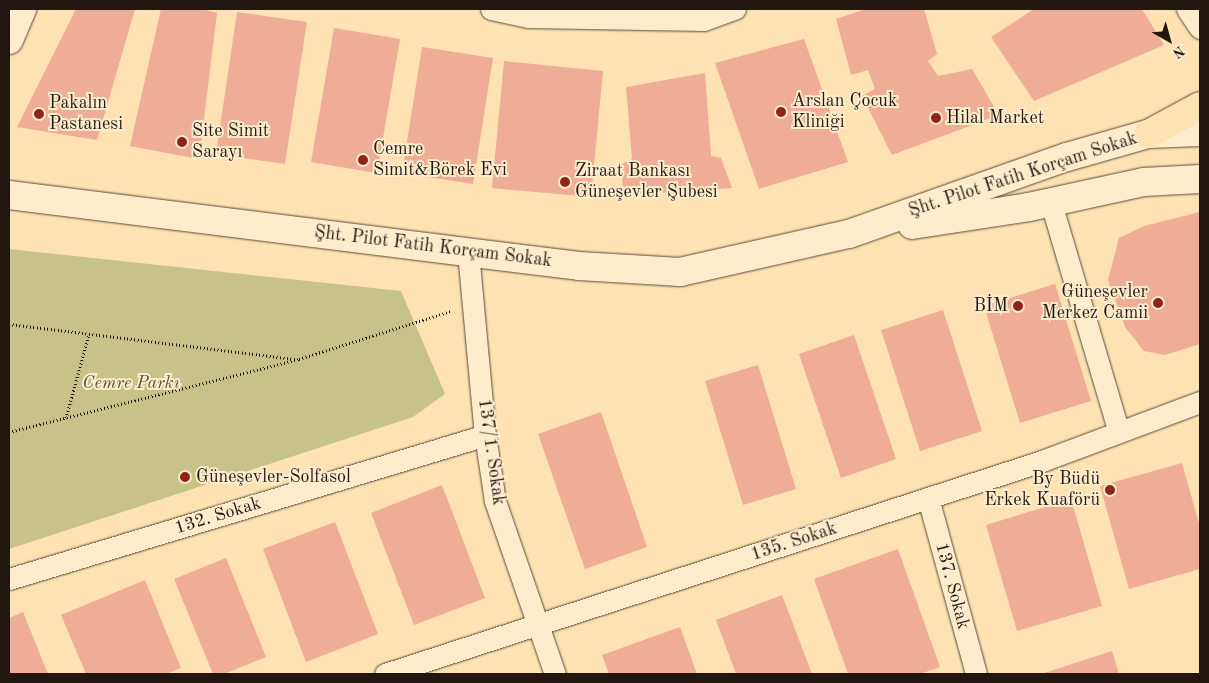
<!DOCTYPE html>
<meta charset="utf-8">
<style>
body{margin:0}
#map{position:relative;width:1209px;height:683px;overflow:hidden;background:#fee2b2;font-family:"Old Standard TT",serif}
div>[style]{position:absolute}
.green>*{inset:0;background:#c6c288}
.building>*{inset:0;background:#efac97}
.path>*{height:3px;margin-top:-1.5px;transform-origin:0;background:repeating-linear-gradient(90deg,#221611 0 1px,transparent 0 3.5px)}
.roads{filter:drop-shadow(0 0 1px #594939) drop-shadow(0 0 1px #594939)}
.street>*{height:21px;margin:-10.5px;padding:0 10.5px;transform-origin:10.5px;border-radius:10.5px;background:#feeccd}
.secondary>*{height:28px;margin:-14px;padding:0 14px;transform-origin:14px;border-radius:14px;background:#feeccd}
.primary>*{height:28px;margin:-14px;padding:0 14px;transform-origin:14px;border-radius:14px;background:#fee2b2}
.dots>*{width:14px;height:14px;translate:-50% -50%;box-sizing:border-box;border:2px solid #feeccd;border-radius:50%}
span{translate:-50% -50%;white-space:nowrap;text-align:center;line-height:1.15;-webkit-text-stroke:4px #feeccd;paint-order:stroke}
.poi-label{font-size:18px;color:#221611}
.left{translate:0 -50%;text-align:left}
.right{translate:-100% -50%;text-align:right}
.street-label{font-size:18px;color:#221611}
.park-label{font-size:18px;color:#5b523b;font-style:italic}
.frame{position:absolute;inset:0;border:10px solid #221611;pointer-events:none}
.north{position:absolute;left:1144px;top:15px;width:50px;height:50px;-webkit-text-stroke:4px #feeccd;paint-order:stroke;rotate:142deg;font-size:14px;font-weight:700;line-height:20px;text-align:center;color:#221611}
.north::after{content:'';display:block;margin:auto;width:18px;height:22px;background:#221611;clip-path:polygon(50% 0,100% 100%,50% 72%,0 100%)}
</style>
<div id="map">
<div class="green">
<i style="clip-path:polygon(9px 249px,401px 291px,445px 394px,413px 417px,9px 549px)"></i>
</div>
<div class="building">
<i style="clip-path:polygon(76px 9px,135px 9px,97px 140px,17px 127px)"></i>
<i style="clip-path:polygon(161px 9px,202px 9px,217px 13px,199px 159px,130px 146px)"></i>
<i style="clip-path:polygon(866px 9px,924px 9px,937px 54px,928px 61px,938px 76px,972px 69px,999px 115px,892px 155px,862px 96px,875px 89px,868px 70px,851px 75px,836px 19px)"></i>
<i style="clip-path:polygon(1034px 9px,1142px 9px,1164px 45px,1034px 101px,991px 37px)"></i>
<i style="clip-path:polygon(237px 12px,307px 22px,285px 164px,216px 154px)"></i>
<i style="clip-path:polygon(334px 28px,400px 39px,377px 173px,311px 162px)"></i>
<i style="clip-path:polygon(804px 39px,848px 162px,759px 189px,715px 63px)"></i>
<i style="clip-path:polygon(422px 47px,493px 58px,473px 184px,402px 173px)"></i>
<i style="clip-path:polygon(504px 61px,603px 71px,591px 197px,492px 188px)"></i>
<i style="clip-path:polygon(705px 73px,711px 156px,721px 158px,732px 188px,623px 195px,622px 164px,632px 159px,626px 87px)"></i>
<i style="clip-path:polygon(1200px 212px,1200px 344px,1165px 355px,1144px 351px,1125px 327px,1108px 280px,1119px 238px,1144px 226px)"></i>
<i style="clip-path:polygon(1055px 284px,1091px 401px,1020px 423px,984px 306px)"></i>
<i style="clip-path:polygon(943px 310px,982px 431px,920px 451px,881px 330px)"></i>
<i style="clip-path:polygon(854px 335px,896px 459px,841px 478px,799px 354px)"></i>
<i style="clip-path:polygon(758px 365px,796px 489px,743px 505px,705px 381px)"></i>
<i style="clip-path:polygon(601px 412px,647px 547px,585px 569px,538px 434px)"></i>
<i style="clip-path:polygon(1182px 463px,1200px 527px,1200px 569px,1129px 589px,1100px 486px)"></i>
<i style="clip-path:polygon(442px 485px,485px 598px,414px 625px,371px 513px)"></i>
<i style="clip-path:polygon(1071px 499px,1102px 606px,1017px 631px,986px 525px)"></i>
<i style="clip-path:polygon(335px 522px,378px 634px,306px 662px,263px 549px)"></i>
<i style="clip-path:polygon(898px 549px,940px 667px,920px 674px,848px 674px,814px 579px)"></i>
<i style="clip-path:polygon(226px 558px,266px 657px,224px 674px,213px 674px,174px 579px)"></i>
<i style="clip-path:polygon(145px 580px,181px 668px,166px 674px,86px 674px,61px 615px)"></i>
<i style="clip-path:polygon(782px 595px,812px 674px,736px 674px,716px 620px)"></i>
<i style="clip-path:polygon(23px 612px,48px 674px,9px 674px,9px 618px)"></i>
<i style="clip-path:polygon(680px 627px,697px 674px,609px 674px,602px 655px)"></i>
<i style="clip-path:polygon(1112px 651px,1119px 674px,1041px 674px)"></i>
</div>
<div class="path">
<i style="left:9px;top:324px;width:289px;rotate:7deg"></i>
<i style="left:66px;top:418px;width:87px;rotate:-74.7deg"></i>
<i style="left:9px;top:432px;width:299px;rotate:-14.1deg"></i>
<i style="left:299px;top:359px;width:159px;rotate:-17.5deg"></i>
</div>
<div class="roads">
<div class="street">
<i style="left:491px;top:9px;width:38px;rotate:12deg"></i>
<i style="left:528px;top:17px;width:176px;rotate:1deg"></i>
<i style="left:704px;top:20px;width:33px;rotate:-20deg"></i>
<i style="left:1187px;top:9px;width:23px;rotate:56deg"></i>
<i style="left:1051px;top:203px;width:239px;rotate:73.5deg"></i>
<i style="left:468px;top:252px;width:184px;rotate:84.7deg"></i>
<i style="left:485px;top:435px;width:67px;rotate:81.4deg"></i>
<i style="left:495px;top:501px;width:183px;rotate:70.9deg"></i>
<i style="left:928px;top:498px;width:182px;rotate:74.7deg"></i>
<i style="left:9px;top:579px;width:497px;rotate:-16.8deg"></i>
<i style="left:385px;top:674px;width:691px;rotate:-17.96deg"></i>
<i style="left:1042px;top:461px;width:169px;rotate:-20.5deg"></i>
</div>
<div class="secondary">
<i style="left:9px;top:40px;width:34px;rotate:-67deg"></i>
<i style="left:9px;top:195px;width:574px;rotate:7.1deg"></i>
<i style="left:579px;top:266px;width:101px;rotate:3.4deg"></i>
<i style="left:680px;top:272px;width:173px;rotate:-12.7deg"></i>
<i style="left:849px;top:234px;width:231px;rotate:-19.5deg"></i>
<i style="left:1067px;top:157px;width:84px;rotate:-15.9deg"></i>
<i style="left:1148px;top:134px;width:52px;rotate:-2.2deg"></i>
<i style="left:912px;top:225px;width:118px;rotate:-8.7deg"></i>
<i style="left:1029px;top:207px;width:118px;rotate:-12.3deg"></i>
<i style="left:1144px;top:182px;width:56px;rotate:-3.1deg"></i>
</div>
<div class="primary">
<i style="left:1148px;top:134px;width:59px;rotate:-28.3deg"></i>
</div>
</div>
<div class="dots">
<i style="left:781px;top:112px;background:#8f2418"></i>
<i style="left:39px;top:114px;background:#8f2418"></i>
<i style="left:936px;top:118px;background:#8f2418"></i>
<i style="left:182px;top:142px;background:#8f2418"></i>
<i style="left:363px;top:160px;background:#8f2418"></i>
<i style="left:565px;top:182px;background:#8f2418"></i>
<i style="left:1158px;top:303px;background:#8f2418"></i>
<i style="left:1018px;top:306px;background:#8f2418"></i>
<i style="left:185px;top:477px;background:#8f2418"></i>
<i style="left:1110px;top:490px;background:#8f2418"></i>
</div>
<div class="poi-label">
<span class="left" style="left:792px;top:112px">Arslan Çocuk<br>Kliniği</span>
<span class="left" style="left:49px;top:114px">Pakalın<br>Pastanesi</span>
<span class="left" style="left:946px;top:118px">Hilal Market</span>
<span class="left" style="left:192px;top:142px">Site Simit<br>Sarayı</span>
<span class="left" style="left:373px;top:160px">Cemre<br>Simit&amp;Börek Evi</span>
<span class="left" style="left:575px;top:182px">Ziraat Bankası<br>Güneşevler Şubesi</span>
<span class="right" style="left:1148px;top:303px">Güneşevler<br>Merkez Camii</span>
<span class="right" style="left:1008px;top:306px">BİM</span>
<span class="left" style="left:196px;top:477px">Güneşevler-Solfasol</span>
<span class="right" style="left:1100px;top:490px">By Büdü<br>Erkek Kuaförü</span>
</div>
<div class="street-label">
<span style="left:1023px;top:175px;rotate:-18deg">Şht. Pilot Fatih Korçam Sokak</span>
<span style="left:433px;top:247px;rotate:7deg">Şht. Pilot Fatih Korçam Sokak</span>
<span style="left:491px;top:452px;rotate:82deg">137/1. Sokak</span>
<span style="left:218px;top:516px;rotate:-17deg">132. Sokak</span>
<span style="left:794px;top:542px;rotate:-18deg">135. Sokak</span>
<span style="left:952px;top:586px;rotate:75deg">137. Sokak</span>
</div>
<div class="park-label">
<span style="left:131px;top:383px">Cemre Parkı</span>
</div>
<div class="frame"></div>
<div class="north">N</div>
</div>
